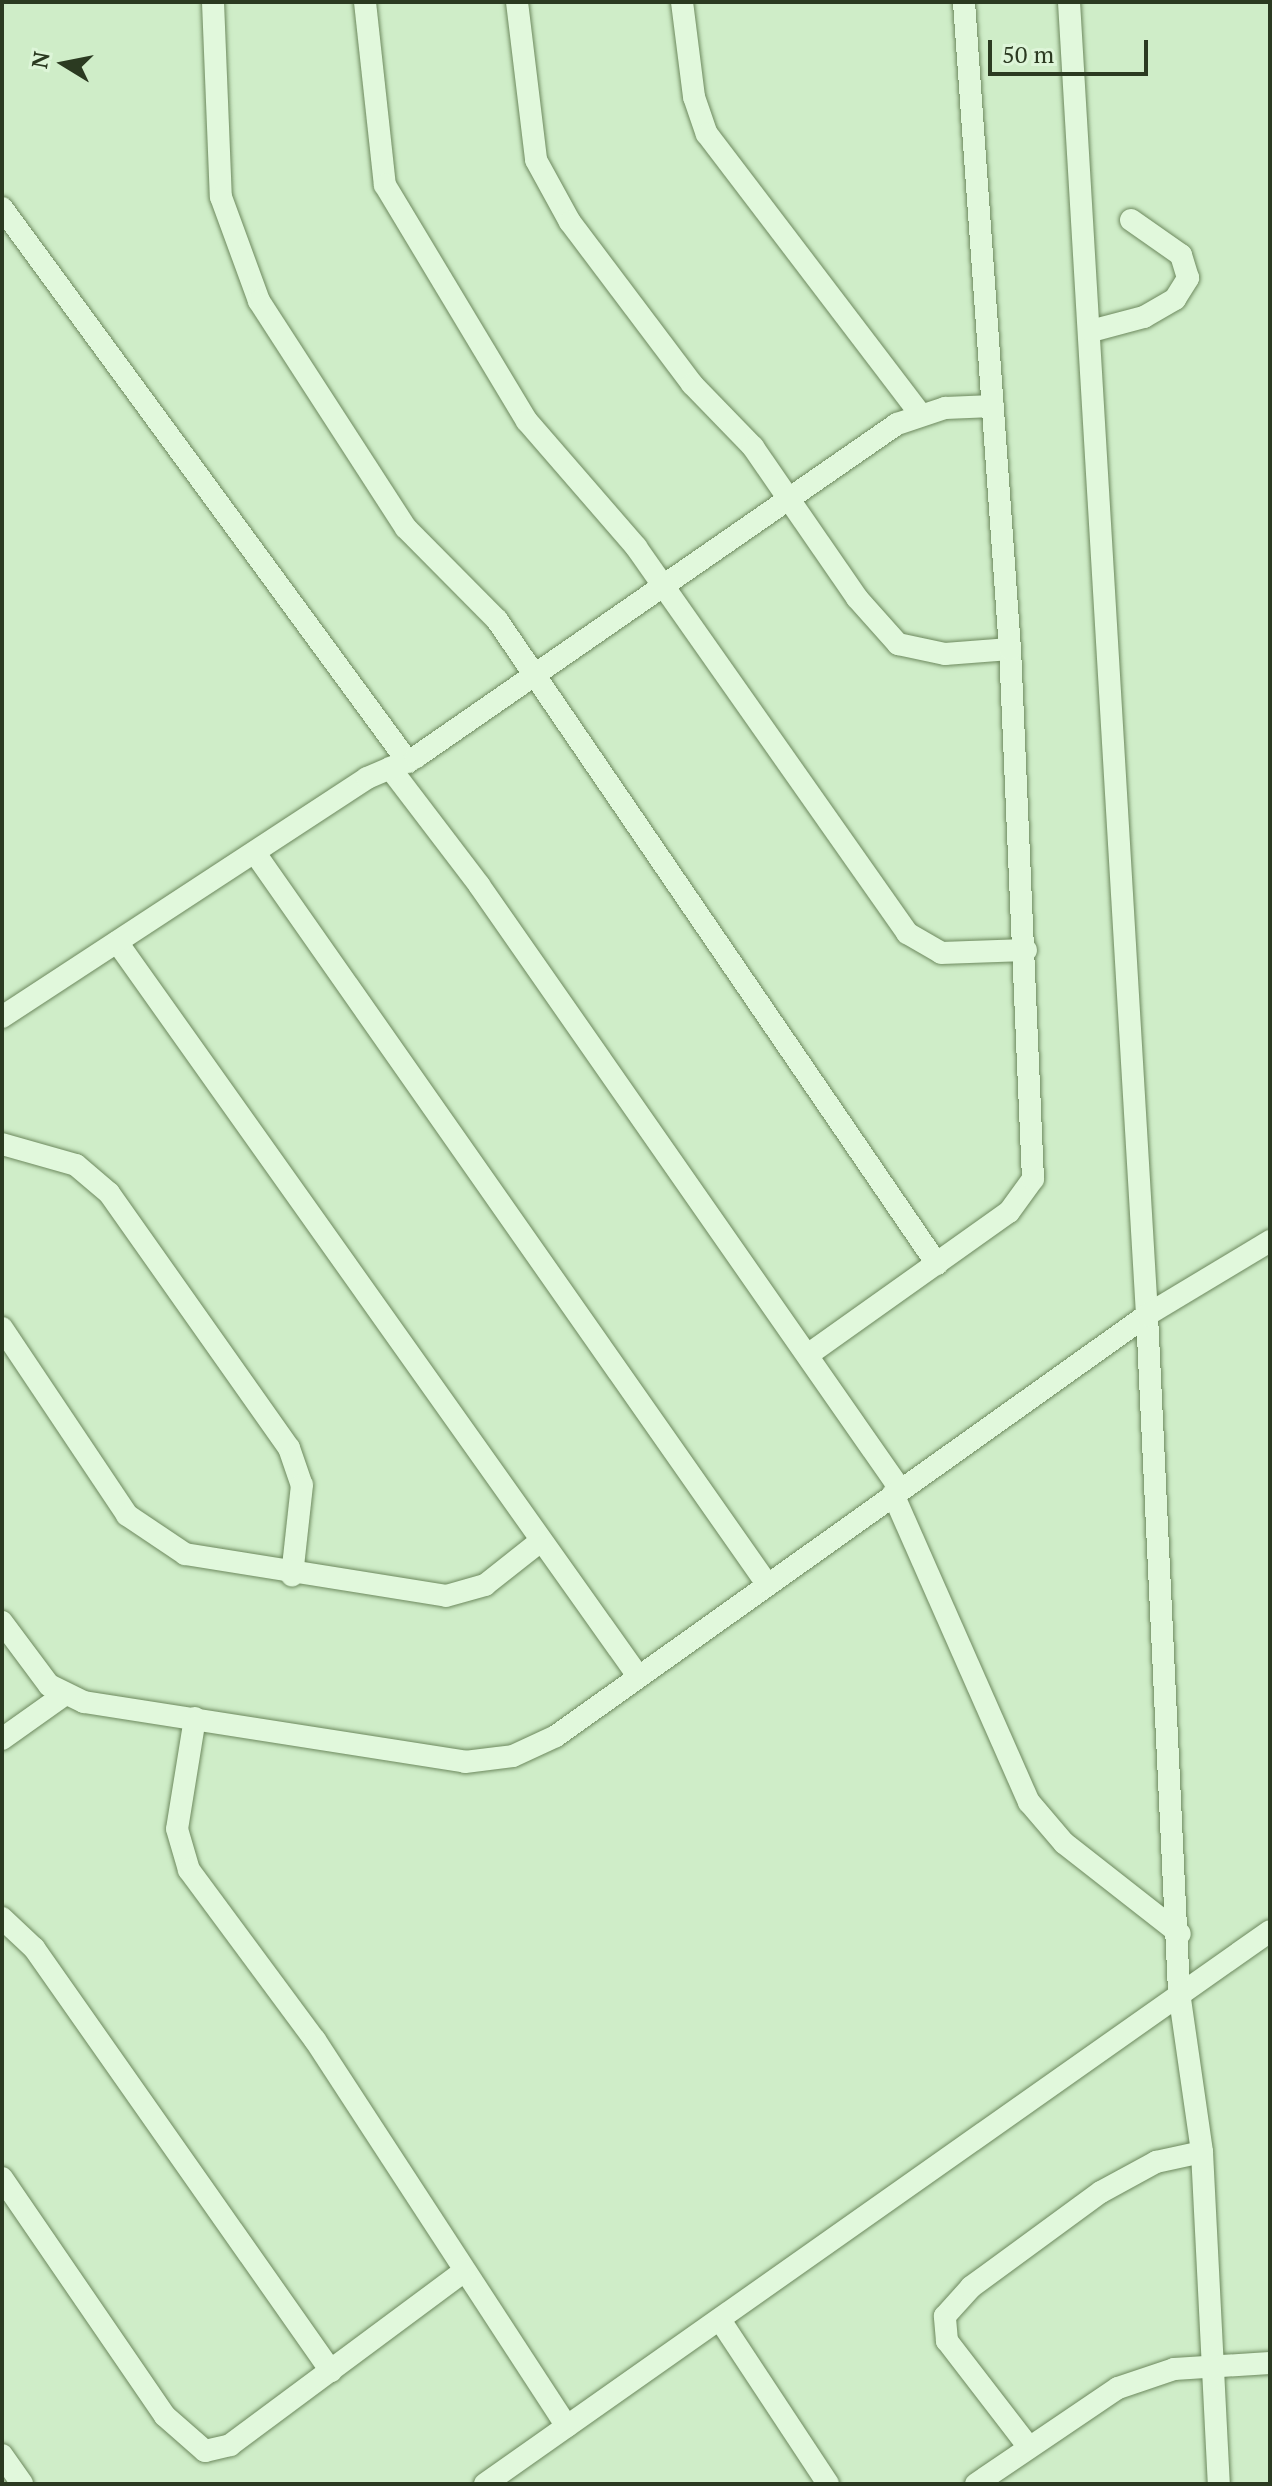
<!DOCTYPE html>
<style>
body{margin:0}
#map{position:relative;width:1272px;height:2486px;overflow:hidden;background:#cfedc8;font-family:"PT Serif",serif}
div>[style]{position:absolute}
.roads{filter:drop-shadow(0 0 2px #6d895e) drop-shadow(0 0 2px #6d895e)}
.minor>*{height:22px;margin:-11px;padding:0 11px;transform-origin:11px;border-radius:11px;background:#e1f8dc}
span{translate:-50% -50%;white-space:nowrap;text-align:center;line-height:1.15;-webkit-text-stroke:6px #ddf5d8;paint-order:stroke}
.frame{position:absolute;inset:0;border:4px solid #2b3a21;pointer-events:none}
.north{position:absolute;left:24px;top:24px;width:80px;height:80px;-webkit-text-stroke:6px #ddf5d8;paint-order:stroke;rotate:280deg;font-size:22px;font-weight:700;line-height:32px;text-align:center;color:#2b3a21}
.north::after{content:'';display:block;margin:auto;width:28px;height:36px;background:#2b3a21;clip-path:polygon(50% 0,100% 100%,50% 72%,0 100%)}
.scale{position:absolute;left:988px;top:40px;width:160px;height:36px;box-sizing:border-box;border:4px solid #2b3a21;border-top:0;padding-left:10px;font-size:24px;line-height:28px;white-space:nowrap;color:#2b3a21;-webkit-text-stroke:6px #ddf5d8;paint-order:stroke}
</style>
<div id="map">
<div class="roads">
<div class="minor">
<i style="left:213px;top:2px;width:195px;rotate:87.7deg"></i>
<i style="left:221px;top:197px;width:111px;rotate:69.9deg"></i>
<i style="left:259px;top:301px;width:270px;rotate:57.1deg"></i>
<i style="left:406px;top:528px;width:129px;rotate:45.3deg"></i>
<i style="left:497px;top:620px;width:780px;rotate:55.66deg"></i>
<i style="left:365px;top:2px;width:184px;rotate:83.8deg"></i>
<i style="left:385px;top:185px;width:275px;rotate:59deg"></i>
<i style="left:527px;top:421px;width:167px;rotate:49.1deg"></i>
<i style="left:636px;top:547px;width:472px;rotate:54.9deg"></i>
<i style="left:907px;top:933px;width:39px;rotate:30deg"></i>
<i style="left:941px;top:953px;width:85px;rotate:-2deg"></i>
<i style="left:517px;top:2px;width:159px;rotate:83.1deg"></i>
<i style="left:536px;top:160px;width:71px;rotate:61.3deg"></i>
<i style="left:570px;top:222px;width:203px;rotate:53deg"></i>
<i style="left:692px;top:384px;width:88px;rotate:45.9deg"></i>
<i style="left:753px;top:447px;width:183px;rotate:55.4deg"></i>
<i style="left:857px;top:598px;width:62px;rotate:48.3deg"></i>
<i style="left:898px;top:644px;width:48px;rotate:12deg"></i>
<i style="left:945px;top:654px;width:65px;rotate:-4.4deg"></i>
<i style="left:682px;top:2px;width:96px;rotate:82.8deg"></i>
<i style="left:694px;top:97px;width:39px;rotate:71deg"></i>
<i style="left:707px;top:134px;width:353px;rotate:52.7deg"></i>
<i style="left:1069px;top:2px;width:1315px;rotate:86.6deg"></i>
<i style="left:1147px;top:1315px;width:678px;rotate:87.29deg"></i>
<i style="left:1179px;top:1992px;width:162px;rotate:81.8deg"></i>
<i style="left:1202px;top:2152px;width:332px;rotate:87.1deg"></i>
<i style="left:2px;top:208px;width:687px;rotate:53.76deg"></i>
<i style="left:1091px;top:331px;width:55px;rotate:-14.8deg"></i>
<i style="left:1144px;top:317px;width:36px;rotate:-30deg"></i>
<i style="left:1175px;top:299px;width:25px;rotate:-58deg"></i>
<i style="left:1188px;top:278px;width:24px;rotate:-107deg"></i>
<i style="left:1181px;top:255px;width:61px;rotate:-145deg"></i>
<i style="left:390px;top:768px;width:147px;rotate:52.7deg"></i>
<i style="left:479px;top:885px;width:736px;rotate:55.12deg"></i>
<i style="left:255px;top:853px;width:889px;rotate:54.99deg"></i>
<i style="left:117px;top:942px;width:900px;rotate:54.63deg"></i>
<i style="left:2px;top:1017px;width:436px;rotate:-33.2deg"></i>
<i style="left:367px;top:778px;width:53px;rotate:-23.2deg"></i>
<i style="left:416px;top:757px;width:585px;rotate:-34.7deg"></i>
<i style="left:897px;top:424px;width:51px;rotate:-18.4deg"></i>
<i style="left:945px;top:408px;width:48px;rotate:-2.4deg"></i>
<i style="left:2px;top:1144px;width:77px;rotate:15.8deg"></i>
<i style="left:76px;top:1165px;width:43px;rotate:40.3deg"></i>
<i style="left:109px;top:1193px;width:312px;rotate:54.8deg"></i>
<i style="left:289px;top:1448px;width:39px;rotate:71deg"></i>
<i style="left:302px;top:1485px;width:91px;rotate:96.3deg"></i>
<i style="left:2px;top:1328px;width:225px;rotate:56.2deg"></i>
<i style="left:127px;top:1515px;width:70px;rotate:33.9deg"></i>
<i style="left:185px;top:1554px;width:264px;rotate:9.1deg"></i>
<i style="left:446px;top:1596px;width:41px;rotate:-15.8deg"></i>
<i style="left:485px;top:1585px;width:68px;rotate:-38.4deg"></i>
<i style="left:809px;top:1354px;width:245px;rotate:-35.4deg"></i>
<i style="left:1009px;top:1212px;width:41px;rotate:-54deg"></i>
<i style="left:1033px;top:1179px;width:530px;rotate:-92.48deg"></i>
<i style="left:1010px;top:649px;width:649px;rotate:-94.07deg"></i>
<i style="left:893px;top:1494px;width:337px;rotate:66.2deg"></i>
<i style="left:1029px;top:1802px;width:54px;rotate:49.5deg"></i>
<i style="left:1064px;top:1843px;width:147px;rotate:38.1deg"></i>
<i style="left:2px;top:1622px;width:79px;rotate:53.3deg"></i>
<i style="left:49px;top:1685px;width:39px;rotate:26deg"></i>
<i style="left:84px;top:1702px;width:386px;rotate:8.9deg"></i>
<i style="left:465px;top:1762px;width:48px;rotate:-7.1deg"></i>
<i style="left:513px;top:1756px;width:47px;rotate:-24.9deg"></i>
<i style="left:556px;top:1736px;width:726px;rotate:-35.46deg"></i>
<i style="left:1147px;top:1315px;width:144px;rotate:-31deg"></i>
<i style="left:195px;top:1718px;width:112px;rotate:99.2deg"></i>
<i style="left:177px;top:1829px;width:43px;rotate:73.7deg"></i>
<i style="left:189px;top:1870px;width:212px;rotate:53.5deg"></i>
<i style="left:315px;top:2040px;width:461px;rotate:56.9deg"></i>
<i style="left:2px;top:1739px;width:76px;rotate:-35.4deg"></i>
<i style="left:2px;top:1918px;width:44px;rotate:43.2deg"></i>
<i style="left:34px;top:1948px;width:517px;rotate:54.93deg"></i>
<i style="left:2px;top:2178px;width:288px;rotate:55.6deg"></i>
<i style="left:165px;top:2416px;width:53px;rotate:41.2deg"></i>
<i style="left:205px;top:2451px;width:26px;rotate:-13deg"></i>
<i style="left:230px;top:2445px;width:292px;rotate:-36.6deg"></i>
<i style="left:720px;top:2320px;width:196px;rotate:56.6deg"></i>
<i style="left:1028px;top:2446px;width:133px;rotate:-127.6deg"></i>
<i style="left:947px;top:2341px;width:25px;rotate:-95deg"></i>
<i style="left:945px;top:2316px;width:39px;rotate:-48deg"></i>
<i style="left:971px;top:2287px;width:161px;rotate:-36.2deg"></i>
<i style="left:1101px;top:2192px;width:63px;rotate:-28.6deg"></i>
<i style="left:1156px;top:2162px;width:47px;rotate:-12.3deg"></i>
<i style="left:2px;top:2455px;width:35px;rotate:55deg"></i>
<i style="left:485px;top:2484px;width:960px;rotate:-35.16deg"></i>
<i style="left:976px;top:2484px;width:171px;rotate:-34.1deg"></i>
<i style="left:1118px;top:2388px;width:59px;rotate:-18.7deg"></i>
<i style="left:1174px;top:2369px;width:96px;rotate:-3.6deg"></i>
</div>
</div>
<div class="frame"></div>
<div class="north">N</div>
<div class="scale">50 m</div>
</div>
